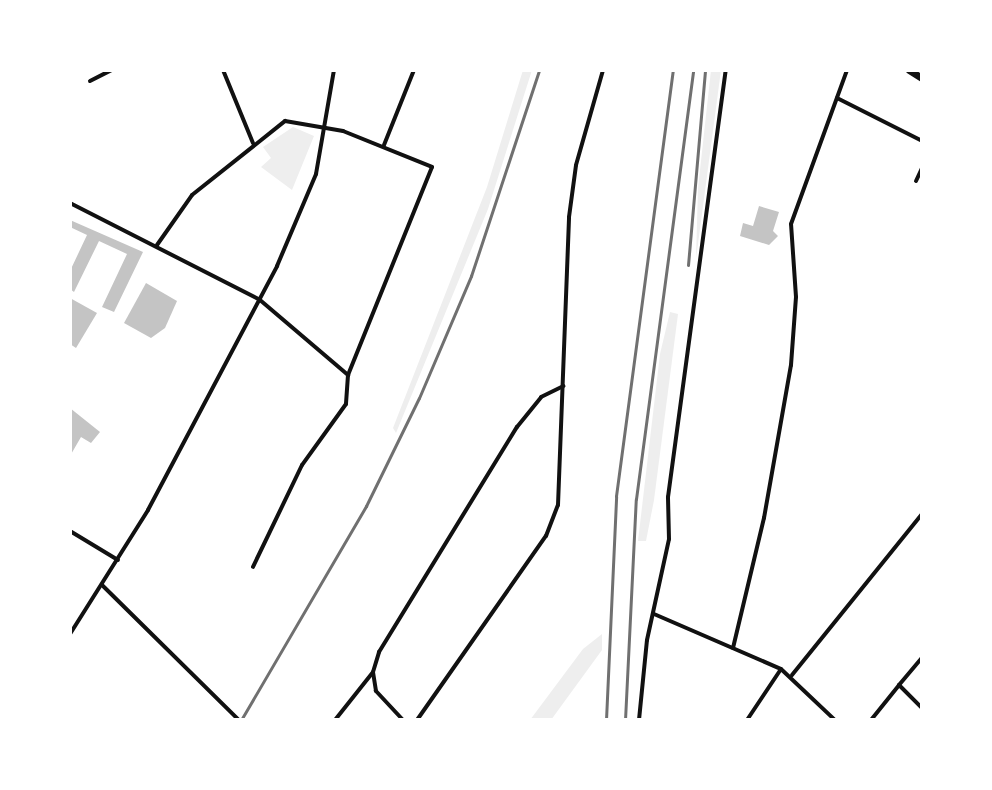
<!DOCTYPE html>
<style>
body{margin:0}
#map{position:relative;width:992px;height:790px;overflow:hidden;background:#fff;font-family:"Nunito Sans",sans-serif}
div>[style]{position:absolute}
.green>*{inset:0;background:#eee}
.building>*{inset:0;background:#c4c4c4}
.minor>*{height:4px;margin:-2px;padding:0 2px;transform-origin:2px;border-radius:2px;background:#111}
.primary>*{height:7px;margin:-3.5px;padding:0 3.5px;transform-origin:3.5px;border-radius:3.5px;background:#111}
.rail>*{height:3px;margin:-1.5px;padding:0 1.5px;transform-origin:1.5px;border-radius:1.5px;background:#707070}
span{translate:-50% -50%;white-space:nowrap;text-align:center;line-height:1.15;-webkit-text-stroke:8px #fff;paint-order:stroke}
.frame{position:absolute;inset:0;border:72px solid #fff;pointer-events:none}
</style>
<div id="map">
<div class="green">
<i style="clip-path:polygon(523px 70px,532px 70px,488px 209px,396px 433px,393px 428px,487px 187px)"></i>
<i style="clip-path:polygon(711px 70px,721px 70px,696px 259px,698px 188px)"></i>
<i style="clip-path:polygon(293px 127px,314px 136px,292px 190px,261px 167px,271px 158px,263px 147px)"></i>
<i style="clip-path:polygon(670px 312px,678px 314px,654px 500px,646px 541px,638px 541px,660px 354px)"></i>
<i style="clip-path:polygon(602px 634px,602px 650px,551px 720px,530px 720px,583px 649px)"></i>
</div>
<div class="building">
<i style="clip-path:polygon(759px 206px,779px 212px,773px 231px,778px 236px,769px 245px,740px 236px,743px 223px,753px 226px)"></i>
<i style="clip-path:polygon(70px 220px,143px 252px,114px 312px,102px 307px,127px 254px,99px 241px,74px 292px,70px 289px,70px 271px,87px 235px,70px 227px)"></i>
<i style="clip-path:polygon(146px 283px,177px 301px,165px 328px,151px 338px,124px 323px)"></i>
<i style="clip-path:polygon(70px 298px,97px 313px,76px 348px,70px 344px)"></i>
<i style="clip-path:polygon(70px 408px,100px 432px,91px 443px,81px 437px,70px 456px)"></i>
</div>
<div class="minor">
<i style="left:223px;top:70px;width:79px;rotate:67.7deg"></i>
<i style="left:90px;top:81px;width:25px;rotate:-27deg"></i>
<i style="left:837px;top:98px;width:95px;rotate:26.8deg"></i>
<i style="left:384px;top:145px;width:81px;rotate:-68.2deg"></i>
<i style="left:916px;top:181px;width:14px;rotate:-65deg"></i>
<i style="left:70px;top:203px;width:213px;rotate:27deg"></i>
<i style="left:260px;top:300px;width:116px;rotate:40.4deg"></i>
<i style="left:157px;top:245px;width:61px;rotate:-55deg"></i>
<i style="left:192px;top:195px;width:119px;rotate:-38.5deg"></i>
<i style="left:285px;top:121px;width:59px;rotate:9.8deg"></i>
<i style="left:343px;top:131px;width:96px;rotate:22deg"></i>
<i style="left:432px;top:167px;width:224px;rotate:112deg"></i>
<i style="left:348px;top:375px;width:29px;rotate:94deg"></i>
<i style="left:346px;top:404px;width:75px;rotate:125.8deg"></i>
<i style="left:302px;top:465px;width:113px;rotate:115.7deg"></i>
<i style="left:70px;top:531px;width:56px;rotate:31.1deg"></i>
<i style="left:102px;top:585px;width:192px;rotate:44.6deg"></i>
<i style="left:654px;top:614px;width:138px;rotate:23.4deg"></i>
<i style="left:781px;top:669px;width:74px;rotate:43.4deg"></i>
<i style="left:70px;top:634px;width:146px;rotate:-57.8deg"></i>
<i style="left:148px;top:510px;width:276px;rotate:-62.1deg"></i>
<i style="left:277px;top:266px;width:100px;rotate:-67deg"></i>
<i style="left:316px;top:174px;width:106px;rotate:-80.2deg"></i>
<i style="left:733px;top:648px;width:134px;rotate:-76.6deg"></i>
<i style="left:764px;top:518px;width:155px;rotate:-80deg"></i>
<i style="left:791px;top:365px;width:68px;rotate:-85.8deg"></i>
<i style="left:796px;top:297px;width:73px;rotate:-93.9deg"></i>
<i style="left:791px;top:224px;width:164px;rotate:-70deg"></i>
<i style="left:792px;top:675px;width:207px;rotate:-51.1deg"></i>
<i style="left:899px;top:685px;width:35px;rotate:-50deg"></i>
<i style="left:335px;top:720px;width:61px;rotate:-51.6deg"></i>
<i style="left:403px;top:720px;width:40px;rotate:-133deg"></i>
<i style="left:376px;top:691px;width:19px;rotate:-99deg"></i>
<i style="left:373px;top:672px;width:21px;rotate:-73deg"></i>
<i style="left:379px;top:652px;width:264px;rotate:-58.5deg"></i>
<i style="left:517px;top:427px;width:38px;rotate:-51deg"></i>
<i style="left:541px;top:397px;width:25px;rotate:-26deg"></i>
<i style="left:417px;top:720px;width:225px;rotate:-55deg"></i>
<i style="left:546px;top:536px;width:33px;rotate:-69deg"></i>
<i style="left:558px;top:505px;width:288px;rotate:-87.8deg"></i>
<i style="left:569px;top:217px;width:52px;rotate:-82.3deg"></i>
<i style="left:576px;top:165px;width:99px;rotate:-74.1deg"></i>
<i style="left:639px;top:720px;width:80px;rotate:-84.3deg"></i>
<i style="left:647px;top:640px;width:103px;rotate:-77.7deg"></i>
<i style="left:669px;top:539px;width:42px;rotate:-91.4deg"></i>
<i style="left:668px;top:497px;width:431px;rotate:-82.3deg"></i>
<i style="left:747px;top:720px;width:61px;rotate:-56.3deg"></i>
<i style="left:871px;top:720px;width:45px;rotate:-51.3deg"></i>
<i style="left:899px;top:685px;width:33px;rotate:45deg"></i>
</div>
<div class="primary">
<i style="left:909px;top:70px;width:15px;rotate:32deg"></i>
</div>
<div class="rail">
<i style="left:688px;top:265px;width:196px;rotate:-85deg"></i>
<i style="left:241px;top:720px;width:248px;rotate:-59.7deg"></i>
<i style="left:366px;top:506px;width:120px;rotate:-63.9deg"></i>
<i style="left:419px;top:398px;width:133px;rotate:-66.9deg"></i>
<i style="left:471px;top:276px;width:217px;rotate:-71.7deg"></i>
<i style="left:606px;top:720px;width:224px;rotate:-87.4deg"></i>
<i style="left:616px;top:496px;width:430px;rotate:-82.4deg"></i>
<i style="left:625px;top:720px;width:221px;rotate:-87.2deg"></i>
<i style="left:636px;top:499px;width:433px;rotate:-82.4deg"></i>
</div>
<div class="frame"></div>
</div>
